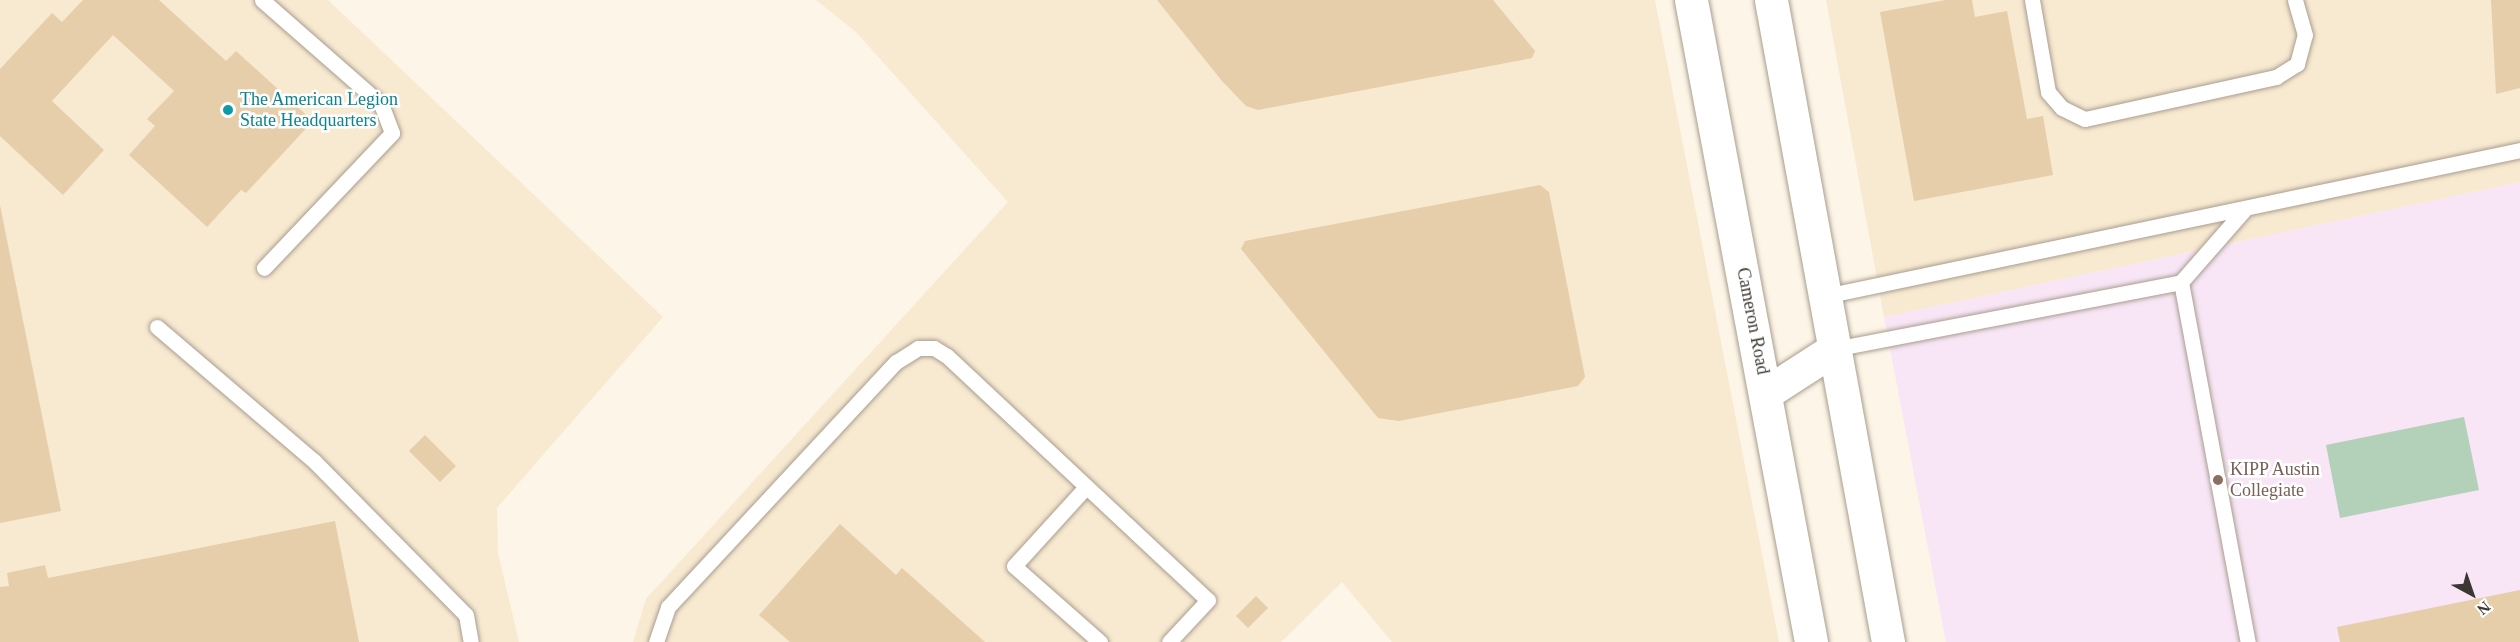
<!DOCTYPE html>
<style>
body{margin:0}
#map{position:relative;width:2520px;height:642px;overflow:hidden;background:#fdf5e7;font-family:"Times New Roman",serif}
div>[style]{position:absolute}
.built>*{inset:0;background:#f8e9d1}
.education>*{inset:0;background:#f8e5f6}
.green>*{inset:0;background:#b3d0b8}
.building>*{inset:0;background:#e5cea9}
.roads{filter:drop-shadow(0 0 2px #a99e8f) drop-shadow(0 0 2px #a99e8f)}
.service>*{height:15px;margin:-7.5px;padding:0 7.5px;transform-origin:7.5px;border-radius:7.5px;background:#fff}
.secondary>*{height:33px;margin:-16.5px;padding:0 16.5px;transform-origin:16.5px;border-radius:16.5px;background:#fff}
.dots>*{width:16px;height:16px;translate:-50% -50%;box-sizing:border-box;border:3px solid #fff;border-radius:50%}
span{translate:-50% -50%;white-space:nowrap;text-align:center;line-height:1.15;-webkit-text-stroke:5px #fff;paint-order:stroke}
.culture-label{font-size:18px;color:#0d838f}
.left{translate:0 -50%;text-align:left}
.street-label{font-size:18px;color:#3c3831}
.education-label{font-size:18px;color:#785e54}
.north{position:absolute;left:2442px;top:564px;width:60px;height:60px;-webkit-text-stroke:4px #fff;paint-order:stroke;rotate:140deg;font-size:16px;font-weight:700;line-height:24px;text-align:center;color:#3c3831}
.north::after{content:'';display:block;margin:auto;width:21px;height:27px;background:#3c3831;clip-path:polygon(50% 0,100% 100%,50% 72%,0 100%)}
</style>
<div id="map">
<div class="built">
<i style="clip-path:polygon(0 0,328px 0,663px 317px,497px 508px,498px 553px,519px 642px,0 642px)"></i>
<i style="clip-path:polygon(816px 0,1655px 0,1779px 642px,1392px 642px,1342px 582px,1281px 642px,633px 642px,646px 599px,1008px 202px,856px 32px)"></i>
<i style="clip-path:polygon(1826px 0,2520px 0,2520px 182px,1884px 317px)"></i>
</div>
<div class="education">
<i style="clip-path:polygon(2520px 182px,2520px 642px,1946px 642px,1884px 317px)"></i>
</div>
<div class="green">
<i style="clip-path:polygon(2464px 417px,2479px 490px,2340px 518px,2326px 445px)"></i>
</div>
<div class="building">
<i style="clip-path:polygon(83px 0,159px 0,226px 61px,236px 51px,313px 121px,246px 193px,241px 190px,207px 227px,129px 155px,155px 126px,147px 119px,174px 91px,113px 35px,52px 101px,104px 150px,63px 195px,0 136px,0 69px,52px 13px,62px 22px)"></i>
<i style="clip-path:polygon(1157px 0,1493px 0,1535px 51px,1532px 58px,1258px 110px,1246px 106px,1222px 81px)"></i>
<i style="clip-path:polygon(1946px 0,1972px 0,1975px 17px,2007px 11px,2027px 119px,2043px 116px,2053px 175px,1914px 201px,1880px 12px)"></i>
<i style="clip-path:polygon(2491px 0,2520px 0,2520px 88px,2496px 94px)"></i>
<i style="clip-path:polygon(1540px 185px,1549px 192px,1585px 377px,1578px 386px,1399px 421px,1378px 418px,1241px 249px,1245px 241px)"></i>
<i style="clip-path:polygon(0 205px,61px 511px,0 523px)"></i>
<i style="clip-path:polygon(425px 435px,456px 466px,440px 482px,409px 451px)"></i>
<i style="clip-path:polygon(335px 521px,359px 642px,0 642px,0 587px,9px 586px,7px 573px,45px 565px,48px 578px)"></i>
<i style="clip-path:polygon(840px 524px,896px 575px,902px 568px,985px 642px,790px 642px,759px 615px)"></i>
<i style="clip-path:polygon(2520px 590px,2520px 642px,2340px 642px,2337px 627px)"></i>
<i style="clip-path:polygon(1256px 596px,1268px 608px,1248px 628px,1236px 616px)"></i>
</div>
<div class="roads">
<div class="service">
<i style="left:262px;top:0;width:158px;rotate:41.2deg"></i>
<i style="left:381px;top:104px;width:31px;rotate:69deg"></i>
<i style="left:392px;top:133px;width:186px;rotate:133.5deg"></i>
<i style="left:2032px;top:0;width:93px;rotate:80.1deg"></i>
<i style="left:2048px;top:92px;width:21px;rotate:49deg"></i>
<i style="left:2062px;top:108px;width:25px;rotate:26deg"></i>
<i style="left:2085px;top:119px;width:196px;rotate:-12.4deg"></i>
<i style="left:2276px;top:77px;width:25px;rotate:-32deg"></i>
<i style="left:2297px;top:64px;width:30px;rotate:-75deg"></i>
<i style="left:2305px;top:35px;width:36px;rotate:-106deg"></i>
<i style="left:2181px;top:282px;width:97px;rotate:-48.8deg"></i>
<i style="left:1825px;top:296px;width:710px;rotate:-11.86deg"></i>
<i style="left:157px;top:327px;width:206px;rotate:40.5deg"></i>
<i style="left:314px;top:461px;width:216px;rotate:45.4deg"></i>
<i style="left:466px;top:615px;width:27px;rotate:80deg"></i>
<i style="left:1834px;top:349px;width:353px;rotate:-10.9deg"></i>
<i style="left:2181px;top:282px;width:366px;rotate:79.5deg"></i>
<i style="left:1085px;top:488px;width:105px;rotate:132.3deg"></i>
<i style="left:1014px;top:566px;width:115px;rotate:41.5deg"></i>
<i style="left:656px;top:642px;width:37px;rotate:-71deg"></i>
<i style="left:668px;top:607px;width:335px;rotate:-47.1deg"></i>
<i style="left:896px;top:362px;width:26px;rotate:-32deg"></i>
<i style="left:918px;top:348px;width:16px"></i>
<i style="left:934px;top:348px;width:15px;rotate:32deg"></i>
<i style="left:947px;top:356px;width:357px;rotate:43.1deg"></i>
<i style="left:1208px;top:600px;width:57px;rotate:132.9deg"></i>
</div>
<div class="secondary">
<i style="left:1691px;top:0;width:653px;rotate:79.41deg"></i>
<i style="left:1771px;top:0;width:653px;rotate:79.67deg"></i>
<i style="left:1766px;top:393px;width:81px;rotate:-32.9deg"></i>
</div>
</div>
<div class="dots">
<i style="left:228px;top:110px;background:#0f9aa8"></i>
<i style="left:2218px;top:480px;background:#8d6e63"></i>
</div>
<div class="culture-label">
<span class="left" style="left:240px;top:110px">The American Legion<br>State Headquarters</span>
</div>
<div class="street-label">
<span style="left:1753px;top:321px;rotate:79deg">Cameron Road</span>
</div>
<div class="education-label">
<span class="left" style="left:2230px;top:480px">KIPP Austin<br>Collegiate</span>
</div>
<div class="north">N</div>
</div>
